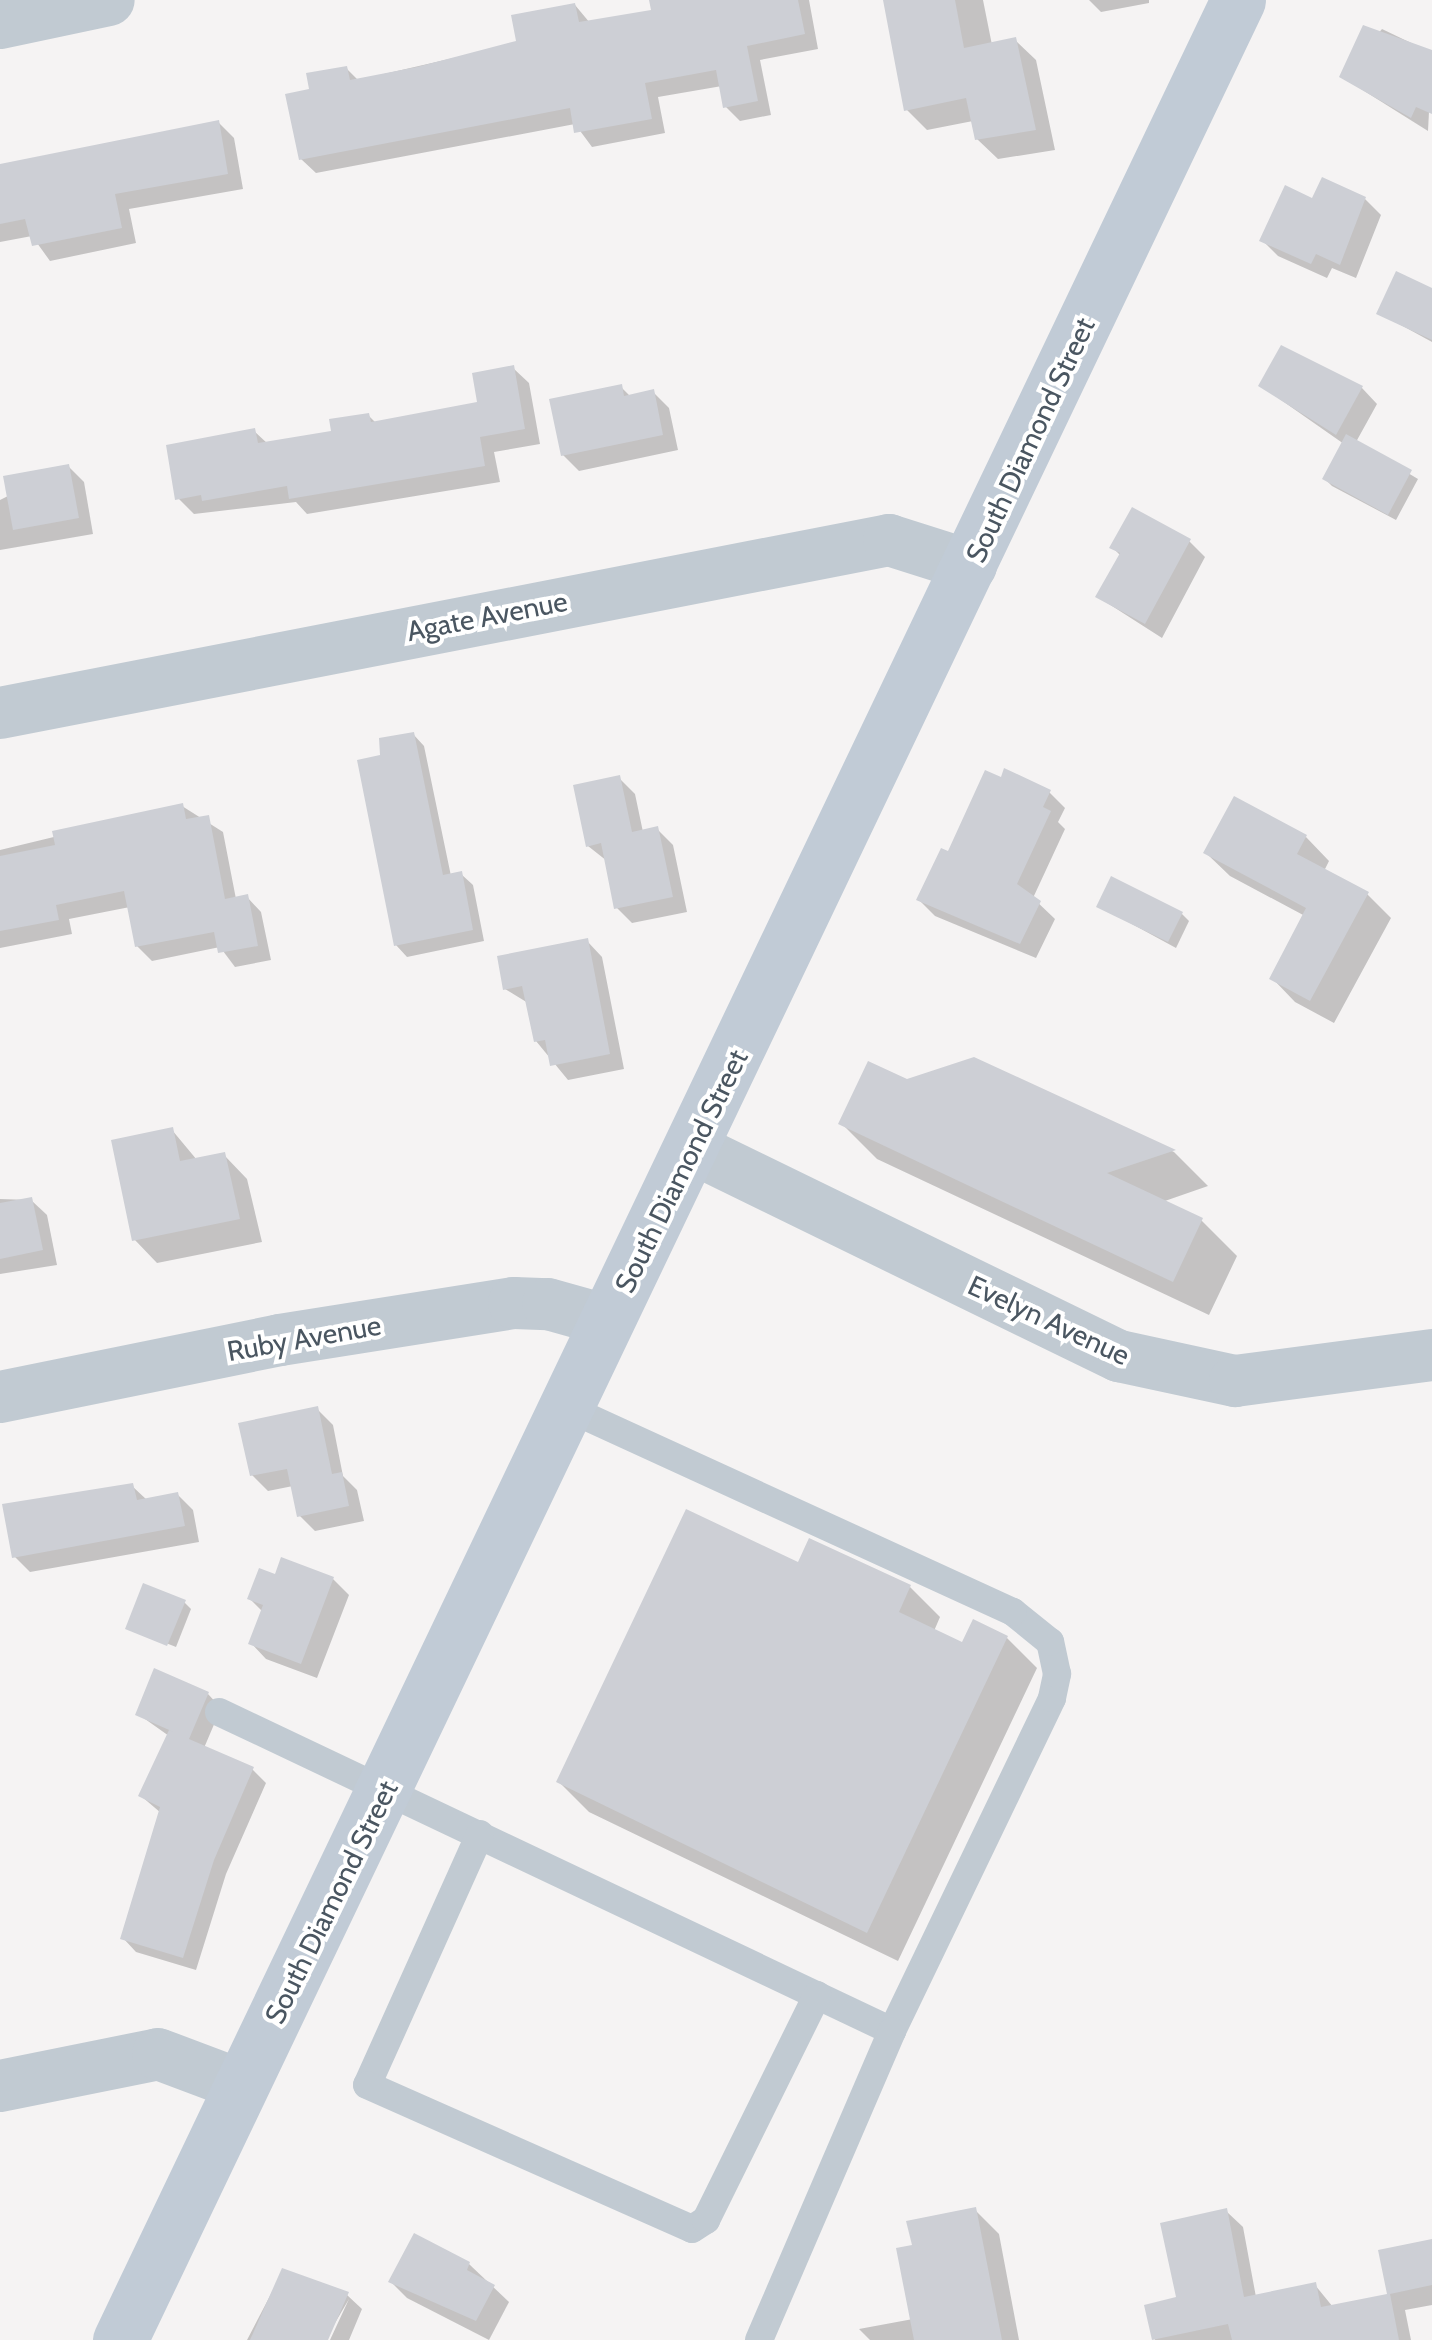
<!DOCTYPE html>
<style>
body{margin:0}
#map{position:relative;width:1432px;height:2340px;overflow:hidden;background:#f5f3f3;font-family:Cabin,sans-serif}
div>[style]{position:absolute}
.shadow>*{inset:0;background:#0003}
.building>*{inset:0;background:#cdcfd5}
.lane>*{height:28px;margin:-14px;padding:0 14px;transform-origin:14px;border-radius:14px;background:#c1cad2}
.street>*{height:52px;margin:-26px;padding:0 26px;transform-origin:26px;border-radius:26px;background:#c1cad2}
.secondary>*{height:55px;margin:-27.5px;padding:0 27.5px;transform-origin:27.5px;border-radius:27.5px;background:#c1cbd6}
span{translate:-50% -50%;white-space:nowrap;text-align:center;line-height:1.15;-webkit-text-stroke:8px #fff;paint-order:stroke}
.street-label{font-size:28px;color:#4a5661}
</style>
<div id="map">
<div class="shadow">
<i style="clip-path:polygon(712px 0,809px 0,818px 49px,760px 60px,771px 115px,740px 121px,726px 107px,722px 86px,658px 97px,665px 133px,592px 147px,575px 124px,316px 173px,301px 159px,312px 91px,346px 68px,358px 80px,519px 43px,575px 5px,590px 23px)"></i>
<i style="clip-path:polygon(886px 0,983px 0,992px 45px,1015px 40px,1036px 60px,1055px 150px,998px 159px,977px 139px,973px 121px,927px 130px,907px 110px)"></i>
<i style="clip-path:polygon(1089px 0,1149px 0,1149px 3px,1101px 12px)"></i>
<i style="clip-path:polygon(1382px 29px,1432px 53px,1428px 131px,1342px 77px)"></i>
<i style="clip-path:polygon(218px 122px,234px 138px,243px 189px,129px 209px,136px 243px,50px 261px,32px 236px,0 242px,0 166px)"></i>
<i style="clip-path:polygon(1365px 199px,1381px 215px,1356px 278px,1332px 268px,1327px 278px,1278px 256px,1262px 240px,1313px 201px)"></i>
<i style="clip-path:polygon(1432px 290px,1432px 342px,1379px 313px)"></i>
<i style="clip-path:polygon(1282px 348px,1362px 388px,1377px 404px,1356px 442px,1418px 479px,1396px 520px,1332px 486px,1325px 479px,1344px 444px,1261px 386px)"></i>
<i style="clip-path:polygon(513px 368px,529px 383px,540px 444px,494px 452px,500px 482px,307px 514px,296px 502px,194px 514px,178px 498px,254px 431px,268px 444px,334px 433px,368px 415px,377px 424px,480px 404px)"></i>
<i style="clip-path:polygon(621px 387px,631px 397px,653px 392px,669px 408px,678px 450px,579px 471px,563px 455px)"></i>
<i style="clip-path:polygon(68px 466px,84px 482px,93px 534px,0 550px,0 500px)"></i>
<i style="clip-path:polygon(1189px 541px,1205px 557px,1162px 638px,1098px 597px,1121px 556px,1112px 547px)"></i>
<i style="clip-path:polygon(413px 734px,424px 746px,451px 876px,461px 874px,473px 885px,484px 941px,407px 957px,396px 945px,382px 757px)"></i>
<i style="clip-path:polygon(619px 778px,635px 794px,643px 832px,657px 829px,673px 845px,687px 912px,632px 923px,616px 907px,607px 861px,588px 846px)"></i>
<i style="clip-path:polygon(1049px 792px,1065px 808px,1058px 822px,1065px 829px,1033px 898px,1055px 919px,1036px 958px,935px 916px,919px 900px,950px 854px)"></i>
<i style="clip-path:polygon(182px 806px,223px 832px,236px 899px,247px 897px,261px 912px,271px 960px,235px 967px,220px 947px,152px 961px,137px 946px,130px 907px,69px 919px,72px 934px,0 948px,0 850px)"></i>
<i style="clip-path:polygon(1306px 837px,1329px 861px,1324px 871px,1367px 894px,1391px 918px,1334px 1023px,1295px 1002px,1272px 978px,1305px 916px,1230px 876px,1206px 853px)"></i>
<i style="clip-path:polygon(1099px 906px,1182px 914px,1189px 921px,1176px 948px)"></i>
<i style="clip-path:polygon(587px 941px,602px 957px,624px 1069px,568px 1080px,536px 1041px,528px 1003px,505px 989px)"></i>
<i style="clip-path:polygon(974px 1059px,1174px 1152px,1208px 1186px,1162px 1202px,1201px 1220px,1237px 1256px,1209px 1315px,877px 1159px,841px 1123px,906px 1082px)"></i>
<i style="clip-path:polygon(172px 1130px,197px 1160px,224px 1155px,247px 1179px,262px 1242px,157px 1263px,134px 1239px)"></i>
<i style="clip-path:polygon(0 1199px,31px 1200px,47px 1215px,57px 1265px,0 1274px)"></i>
<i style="clip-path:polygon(317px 1409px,333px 1425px,343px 1476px,357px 1490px,364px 1521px,315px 1531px,299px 1515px,293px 1486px,268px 1491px,252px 1475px)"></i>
<i style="clip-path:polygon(132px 1486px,147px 1500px,177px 1494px,193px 1510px,199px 1542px,30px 1572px,14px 1556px)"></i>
<i style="clip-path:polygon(799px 1566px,910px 1587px,940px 1617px,934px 1631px,963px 1645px,1007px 1638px,1037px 1668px,898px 1961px,589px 1812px,559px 1782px)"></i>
<i style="clip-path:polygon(276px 1577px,333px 1579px,349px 1595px,317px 1678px,266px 1659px,251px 1643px,263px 1612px,250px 1599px)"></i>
<i style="clip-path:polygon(184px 1602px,191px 1609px,176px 1647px,128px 1628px)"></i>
<i style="clip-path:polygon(208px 1694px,221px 1708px,204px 1748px,252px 1769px,266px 1783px,226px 1874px,196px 1970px,136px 1952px,123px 1938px,161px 1813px,141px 1796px,169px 1736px,138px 1714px)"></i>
<i style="clip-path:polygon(975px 2210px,999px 2234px,1019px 2340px,870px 2340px,859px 2329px,913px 2319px,915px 2247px)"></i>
<i style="clip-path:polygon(1226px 2211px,1243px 2227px,1256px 2297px,1315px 2285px,1333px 2307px,1390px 2296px,1380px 2252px,1432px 2241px,1432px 2305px,1405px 2310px,1411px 2340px,1155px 2340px,1147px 2307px,1179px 2299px)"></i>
<i style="clip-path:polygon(469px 2264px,509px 2302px,489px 2340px,407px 2298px,391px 2282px)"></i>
<i style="clip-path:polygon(283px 2271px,347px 2295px,362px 2309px,349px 2340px,330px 2340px,349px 2299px,325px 2340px,247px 2340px)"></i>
</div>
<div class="building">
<i style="clip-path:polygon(649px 0,798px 0,805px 34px,747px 46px,758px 101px,723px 108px,716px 70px,645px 83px,652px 119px,574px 133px,570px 108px,299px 160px,285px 94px,309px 89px,306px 73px,347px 66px,350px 80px,417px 67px,516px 41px,511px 15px,575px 3px,579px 22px,651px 10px)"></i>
<i style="clip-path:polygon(883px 0,955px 0,964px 48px,1016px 37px,1036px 130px,975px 140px,966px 98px,904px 111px)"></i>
<i style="clip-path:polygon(1363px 25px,1432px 50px,1432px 114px,1416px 107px,1411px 118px,1339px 77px)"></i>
<i style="clip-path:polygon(219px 120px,228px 174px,115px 194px,122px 228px,32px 246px,25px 219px,0 224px,0 164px)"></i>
<i style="clip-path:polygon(1322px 177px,1366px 197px,1340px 265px,1316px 254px,1311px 264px,1259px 241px,1285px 185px,1312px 198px)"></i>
<i style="clip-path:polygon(1396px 271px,1432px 288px,1432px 340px,1376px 314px)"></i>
<i style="clip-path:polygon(1281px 345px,1363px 386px,1336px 435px,1258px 386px)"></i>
<i style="clip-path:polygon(514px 365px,525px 429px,480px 437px,485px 466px,289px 499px,287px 486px,202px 501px,201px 495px,175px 500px,166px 445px,255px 428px,258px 443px,331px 431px,329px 419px,369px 413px,371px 422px,477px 402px,472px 373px)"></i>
<i style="clip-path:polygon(622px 384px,624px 396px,654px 389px,663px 435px,561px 456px,549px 399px)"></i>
<i style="clip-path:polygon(1346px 434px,1412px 470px,1388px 515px,1322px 479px)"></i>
<i style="clip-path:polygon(69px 464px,79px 518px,13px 530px,3px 476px)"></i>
<i style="clip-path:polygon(1132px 507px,1191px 539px,1145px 624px,1095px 597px,1120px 553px,1109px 548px)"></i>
<i style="clip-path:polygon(414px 732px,443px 875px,462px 871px,473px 930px,394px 946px,357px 760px,380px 755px,379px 738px)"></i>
<i style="clip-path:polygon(1004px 768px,1051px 790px,1043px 807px,1051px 811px,1017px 884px,1041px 901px,1020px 944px,916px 900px,941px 848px,948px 851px,985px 770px,1001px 777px)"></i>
<i style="clip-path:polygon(620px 775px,632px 832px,658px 826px,673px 897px,614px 909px,601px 843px,586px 847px,573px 785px)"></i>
<i style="clip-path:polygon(1234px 796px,1307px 835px,1297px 854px,1369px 892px,1310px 1001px,1269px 979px,1306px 908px,1203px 853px)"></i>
<i style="clip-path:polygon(183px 803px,186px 819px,209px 815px,225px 899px,248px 894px,258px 946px,218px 953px,214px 932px,135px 947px,124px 891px,56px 905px,59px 920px,0 931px,0 856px,55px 845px,52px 831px)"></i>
<i style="clip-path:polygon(1111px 876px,1183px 912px,1168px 942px,1096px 907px)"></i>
<i style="clip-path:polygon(588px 938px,610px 1054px,550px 1066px,545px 1040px,534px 1042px,522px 986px,503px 990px,497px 956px)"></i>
<i style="clip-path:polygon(974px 1057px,1176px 1150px,1107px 1173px,1203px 1218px,1173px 1282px,838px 1124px,868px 1061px,907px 1079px)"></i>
<i style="clip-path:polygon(173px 1127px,180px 1161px,225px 1152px,240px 1219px,132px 1241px,111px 1140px)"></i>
<i style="clip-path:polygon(32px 1197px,43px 1250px,0 1259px,0 1203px)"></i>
<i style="clip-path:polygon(318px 1406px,332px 1474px,342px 1472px,349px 1506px,297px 1517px,287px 1469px,250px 1476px,238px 1423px)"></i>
<i style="clip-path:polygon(133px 1483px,137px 1500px,178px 1492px,185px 1526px,12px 1558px,2px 1504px)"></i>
<i style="clip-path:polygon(686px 1509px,798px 1562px,809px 1538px,911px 1585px,899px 1612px,962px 1642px,973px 1619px,1008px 1636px,867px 1933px,556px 1782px)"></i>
<i style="clip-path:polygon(281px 1557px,334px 1577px,301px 1664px,248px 1644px,263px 1605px,247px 1599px,259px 1568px,275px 1574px)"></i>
<i style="clip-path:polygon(143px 1583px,186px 1600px,167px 1646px,125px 1629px)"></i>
<i style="clip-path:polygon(154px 1668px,209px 1692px,189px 1739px,254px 1767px,214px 1860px,183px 1958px,120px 1939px,160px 1807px,138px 1796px,169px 1730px,176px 1733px,135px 1715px)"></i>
<i style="clip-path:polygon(976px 2207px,1002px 2340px,914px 2340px,896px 2248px,912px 2245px,906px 2221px)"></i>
<i style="clip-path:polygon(1227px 2208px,1244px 2297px,1316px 2282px,1321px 2307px,1387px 2294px,1378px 2250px,1432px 2239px,1432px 2285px,1390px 2294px,1399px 2340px,1232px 2340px,1228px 2324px,1152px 2340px,1144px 2305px,1176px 2297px,1160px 2223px)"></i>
<i style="clip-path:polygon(414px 2233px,470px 2262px,467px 2270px,495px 2285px,476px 2321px,388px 2282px)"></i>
<i style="clip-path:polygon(282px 2268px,349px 2292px,328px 2340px,250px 2340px)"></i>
</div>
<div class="lane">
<i style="left:219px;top:1712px;width:745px;rotate:25.36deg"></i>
<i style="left:892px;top:2031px;width:369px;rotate:-64.3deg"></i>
<i style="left:1052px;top:1698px;width:25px;rotate:-78deg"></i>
<i style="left:1057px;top:1674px;width:33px;rotate:-102deg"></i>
<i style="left:1050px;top:1642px;width:48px;rotate:-141deg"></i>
<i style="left:1013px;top:1612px;width:490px;rotate:-155.4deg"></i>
<i style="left:480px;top:1834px;width:275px;rotate:114.2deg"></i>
<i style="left:367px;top:2085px;width:355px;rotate:23.9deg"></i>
<i style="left:692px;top:2229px;width:17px;rotate:-33deg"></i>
<i style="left:706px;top:2220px;width:251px;rotate:-63.7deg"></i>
<i style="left:759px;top:2340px;width:336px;rotate:-66.7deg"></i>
</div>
<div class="street">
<i style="left:0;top:23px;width:111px;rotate:-11.9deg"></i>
<i style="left:0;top:713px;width:906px;rotate:-11.01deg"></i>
<i style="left:889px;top:540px;width:86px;rotate:17.6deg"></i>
<i style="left:692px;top:1148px;width:475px;rotate:26deg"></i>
<i style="left:1119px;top:1356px;width:119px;rotate:12.2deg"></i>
<i style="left:1235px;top:1381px;width:199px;rotate:-7.5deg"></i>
<i style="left:0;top:1397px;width:286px;rotate:-11.5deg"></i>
<i style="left:280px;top:1340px;width:237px;rotate:-9deg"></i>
<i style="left:514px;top:1303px;width:34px;rotate:2deg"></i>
<i style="left:548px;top:1304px;width:63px;rotate:15.6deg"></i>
<i style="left:0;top:2086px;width:161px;rotate:-11.4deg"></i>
<i style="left:158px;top:2054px;width:91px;rotate:20.6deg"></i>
</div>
<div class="secondary">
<i style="left:120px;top:2340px;width:2593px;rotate:-64.46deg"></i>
</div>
<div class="street-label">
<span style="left:1030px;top:440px;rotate:-65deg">South Diamond Street</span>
<span style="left:487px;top:616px;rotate:-11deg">Agate Avenue</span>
<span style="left:681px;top:1171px;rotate:-64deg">South Diamond Street</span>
<span style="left:1049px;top:1320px;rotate:25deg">Evelyn Avenue</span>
<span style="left:304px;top:1338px;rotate:-10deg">Ruby Avenue</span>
<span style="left:331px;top:1902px;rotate:-64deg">South Diamond Street</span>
</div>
</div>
